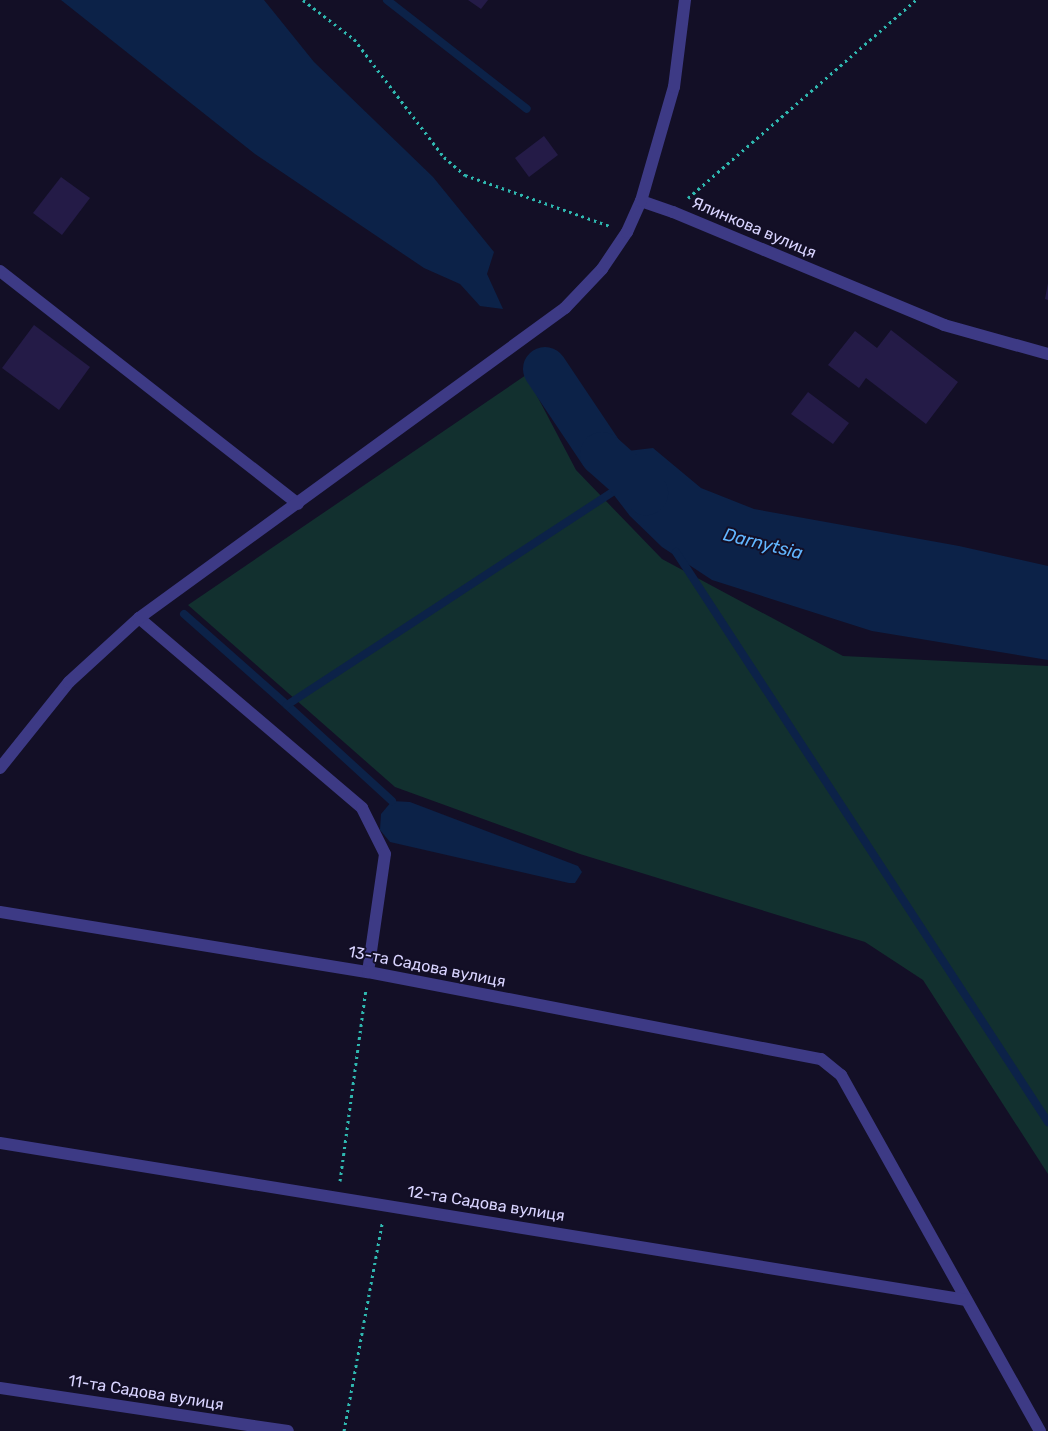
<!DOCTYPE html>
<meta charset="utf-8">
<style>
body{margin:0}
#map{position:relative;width:1048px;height:1431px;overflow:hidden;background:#130f26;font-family:Rubik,sans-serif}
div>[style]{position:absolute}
.green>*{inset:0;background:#12302f}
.water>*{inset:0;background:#0c2248}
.stream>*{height:8px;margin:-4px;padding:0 4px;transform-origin:4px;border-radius:4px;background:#0c2248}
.river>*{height:44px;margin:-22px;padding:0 22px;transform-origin:22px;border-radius:22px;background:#0c2248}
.building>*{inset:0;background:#241b47}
.path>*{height:3px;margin-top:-1.5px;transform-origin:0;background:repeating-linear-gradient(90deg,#2fb8b0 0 2.5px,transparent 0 6.5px)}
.minor>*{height:12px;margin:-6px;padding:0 6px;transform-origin:6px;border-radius:6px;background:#3d3a85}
span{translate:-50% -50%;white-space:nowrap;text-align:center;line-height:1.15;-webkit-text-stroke:4px #130f26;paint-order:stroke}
.street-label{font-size:16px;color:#d9d4ff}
.water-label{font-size:18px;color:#62b6ff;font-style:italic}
</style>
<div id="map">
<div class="green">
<i style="clip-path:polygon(526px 375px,576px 470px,662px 559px,843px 656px,1048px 666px,1048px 1174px,923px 980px,865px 942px,580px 854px,395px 787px,188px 605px)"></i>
</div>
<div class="water">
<i style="clip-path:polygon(61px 0,264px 0,314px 62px,433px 177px,494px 252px,487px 274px,503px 309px,480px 306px,460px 284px,424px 268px,255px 154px)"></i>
<i style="clip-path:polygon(653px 448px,701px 488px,754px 509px,959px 546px,1048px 566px,1048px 660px,872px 631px,712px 580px,662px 547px,630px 516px,593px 468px,602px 454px)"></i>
<i style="clip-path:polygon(392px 801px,410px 802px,578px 866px,582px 872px,575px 883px,569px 883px,390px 842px,380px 830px,381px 814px)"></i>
</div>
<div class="stream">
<i style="left:387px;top:0;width:177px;rotate:37.9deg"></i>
<i style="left:676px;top:552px;width:681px;rotate:56.87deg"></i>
<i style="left:184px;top:614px;width:137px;rotate:41.5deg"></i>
<i style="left:392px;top:801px;width:142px;rotate:-137.6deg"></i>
<i style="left:287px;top:705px;width:398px;rotate:-33.2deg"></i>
</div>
<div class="river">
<i style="left:545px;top:369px;width:102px;rotate:56.2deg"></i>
<i style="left:602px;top:454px;width:59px;rotate:41.6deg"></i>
</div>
<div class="building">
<i style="clip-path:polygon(468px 0,488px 0,481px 9px)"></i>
<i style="clip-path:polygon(544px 136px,558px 155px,529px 177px,515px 158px)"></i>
<i style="clip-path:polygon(61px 177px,90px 198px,62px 235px,33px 213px)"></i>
<i style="clip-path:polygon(1048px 283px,1048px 300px,1045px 299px)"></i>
<i style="clip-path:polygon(34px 325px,90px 367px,59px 410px,2px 368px)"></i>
<i style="clip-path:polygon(891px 330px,958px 382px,926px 424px,866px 378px,859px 388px,828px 365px,855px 331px,877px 348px)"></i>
<i style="clip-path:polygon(808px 392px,849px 423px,833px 444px,791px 414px)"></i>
</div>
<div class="path">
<i style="left:303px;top:0;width:64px;rotate:37.4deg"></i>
<i style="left:354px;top:39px;width:148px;rotate:52.7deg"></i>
<i style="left:444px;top:157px;width:28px;rotate:41deg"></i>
<i style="left:465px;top:175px;width:154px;rotate:19.4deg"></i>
<i style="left:688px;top:198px;width:302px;rotate:-41deg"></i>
<i style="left:340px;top:1181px;width:194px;rotate:-82.3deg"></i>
<i style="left:344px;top:1431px;width:211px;rotate:-79.6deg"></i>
</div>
<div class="minor">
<i style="left:641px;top:201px;width:34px;rotate:19deg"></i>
<i style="left:673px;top:212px;width:294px;rotate:22.6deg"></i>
<i style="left:944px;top:325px;width:108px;rotate:15.6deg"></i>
<i style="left:0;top:271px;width:378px;rotate:38deg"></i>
<i style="left:139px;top:618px;width:293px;rotate:40.4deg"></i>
<i style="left:362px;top:808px;width:51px;rotate:63.4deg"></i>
<i style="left:385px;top:854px;width:119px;rotate:98.2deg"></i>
<i style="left:0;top:768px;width:110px;rotate:-51.3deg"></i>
<i style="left:69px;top:682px;width:95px;rotate:-42.4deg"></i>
<i style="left:139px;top:618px;width:527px;rotate:-36.04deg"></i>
<i style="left:565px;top:308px;width:54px;rotate:-46.5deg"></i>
<i style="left:602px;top:269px;width:45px;rotate:-56deg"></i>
<i style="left:627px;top:232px;width:34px;rotate:-66deg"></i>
<i style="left:641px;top:201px;width:119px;rotate:-73.9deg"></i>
<i style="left:674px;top:87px;width:88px;rotate:-82.8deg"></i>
<i style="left:0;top:912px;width:373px;rotate:9.3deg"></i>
<i style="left:368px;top:972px;width:461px;rotate:10.9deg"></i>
<i style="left:821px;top:1059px;width:26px;rotate:39deg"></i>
<i style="left:841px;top:1075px;width:408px;rotate:60.8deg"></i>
<i style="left:0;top:1143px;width:979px;rotate:9.23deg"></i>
<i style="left:0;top:1388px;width:291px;rotate:8.5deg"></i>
</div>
<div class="street-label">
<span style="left:754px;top:228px;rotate:23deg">Ялинкова вулиця</span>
<span style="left:427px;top:967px;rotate:11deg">13-та Садова вулиця</span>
<span style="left:486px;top:1204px;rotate:9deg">12-та Садова вулиця</span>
<span style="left:146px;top:1393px;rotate:9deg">11-та Садова вулиця</span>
</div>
<div class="water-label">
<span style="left:763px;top:544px;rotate:14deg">Darnytsia</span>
</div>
</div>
